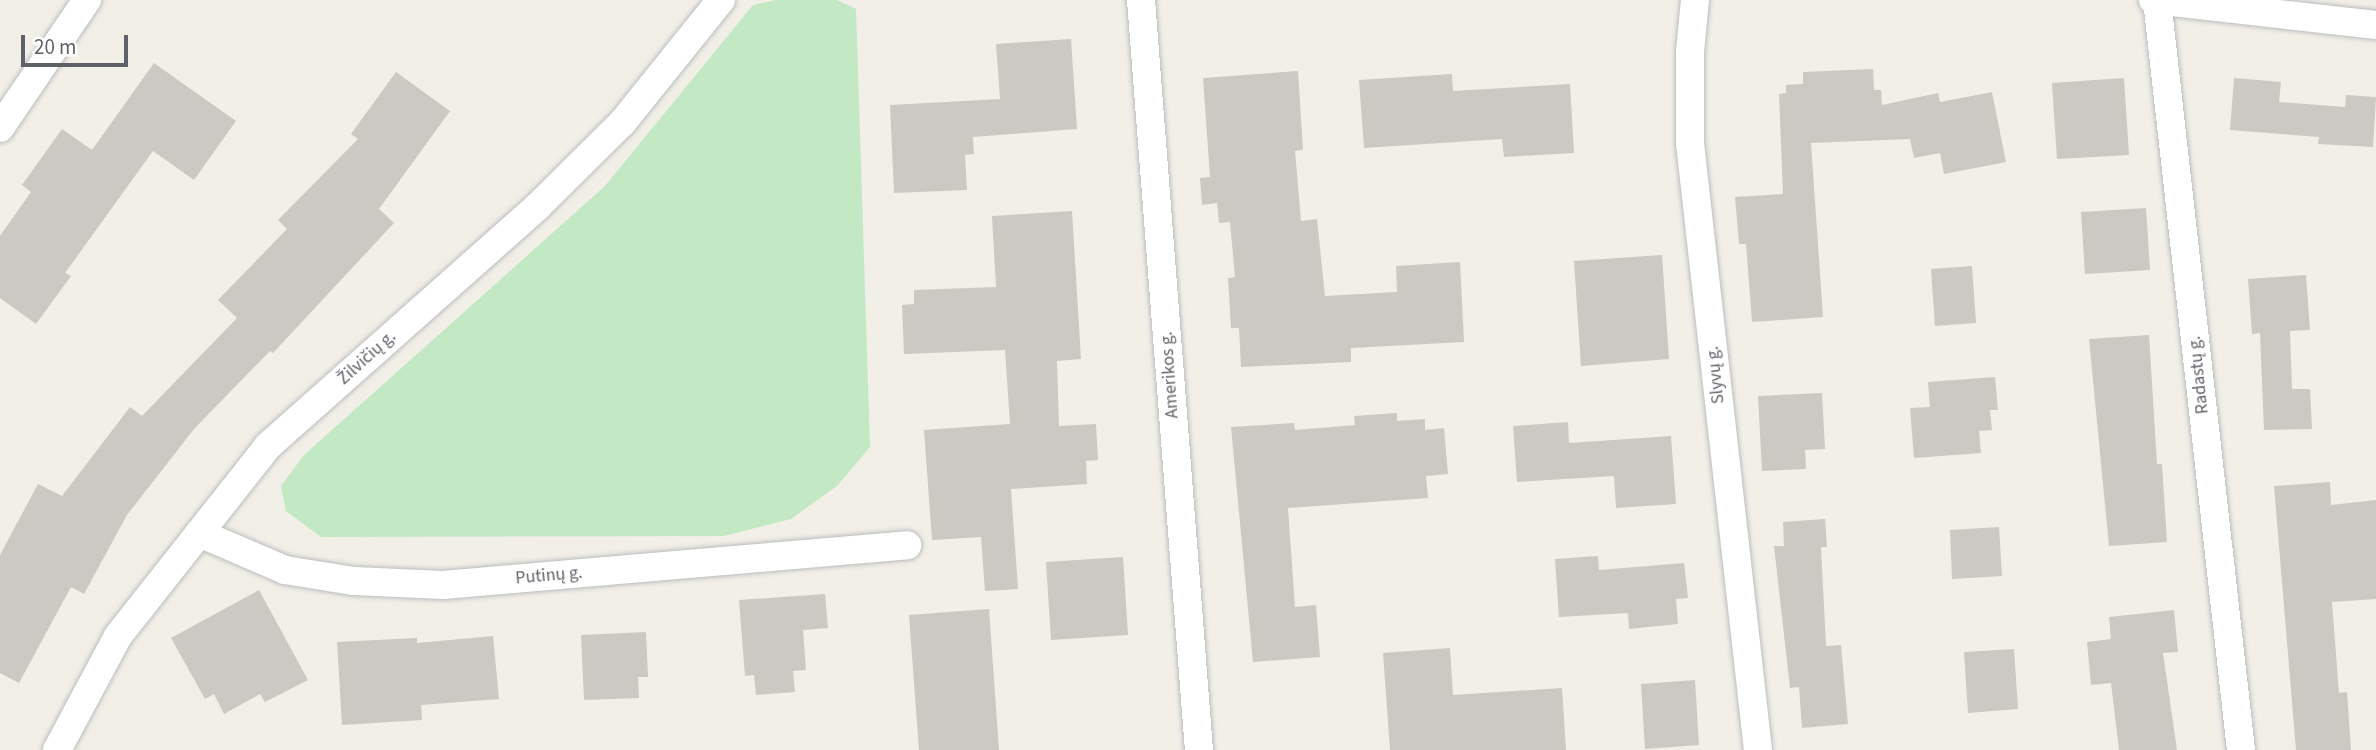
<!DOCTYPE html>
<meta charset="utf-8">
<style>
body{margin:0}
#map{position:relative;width:2376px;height:750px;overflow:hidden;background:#f1efe6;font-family:"Source Sans 3",sans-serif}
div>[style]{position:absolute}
.green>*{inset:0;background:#c2e9c4}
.building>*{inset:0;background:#ccc9c3}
.roads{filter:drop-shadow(0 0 2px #bbbdc2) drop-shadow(0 0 2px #bbbdc2)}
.minor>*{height:28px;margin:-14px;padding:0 14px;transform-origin:14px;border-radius:14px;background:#fff}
span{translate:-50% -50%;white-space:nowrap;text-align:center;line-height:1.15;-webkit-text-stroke:5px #fff;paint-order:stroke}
.street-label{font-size:18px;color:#5e6167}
.scale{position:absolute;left:21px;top:35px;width:107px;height:32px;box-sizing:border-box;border:4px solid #5e6167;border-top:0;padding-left:9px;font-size:21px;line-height:24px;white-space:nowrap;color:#5e6167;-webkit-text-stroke:5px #fff;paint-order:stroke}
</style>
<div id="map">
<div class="green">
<i style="clip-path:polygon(776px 0,837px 0,856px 9px,870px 447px,837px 486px,791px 519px,724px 536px,321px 537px,286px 511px,281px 486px,304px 455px,605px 186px,753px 5px)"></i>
</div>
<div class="building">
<i style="clip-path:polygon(1071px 39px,1077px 129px,973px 137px,974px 154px,965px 155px,967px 190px,894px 193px,890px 105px,1000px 99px,996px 44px)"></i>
<i style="clip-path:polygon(154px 63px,236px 121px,194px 180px,153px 151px,65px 273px,71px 276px,36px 324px,0 298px,0 236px,31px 192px,22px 185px,62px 129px,92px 150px)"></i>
<i style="clip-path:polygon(1873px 69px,1874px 90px,1881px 90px,1882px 105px,1938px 93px,1940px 102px,1992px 92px,2006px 162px,1944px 174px,1940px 153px,1914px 158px,1910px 139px,1811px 143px,1823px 317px,1752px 322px,1746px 244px,1739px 244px,1735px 197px,1783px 194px,1779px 94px,1786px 93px,1786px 85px,1803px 84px,1803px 72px)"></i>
<i style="clip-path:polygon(1298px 71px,1303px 150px,1295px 151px,1301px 221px,1317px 219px,1325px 296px,1397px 292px,1396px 266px,1460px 262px,1464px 342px,1351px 348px,1351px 362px,1241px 367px,1239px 328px,1231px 328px,1228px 278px,1235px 277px,1230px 222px,1219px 223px,1217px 203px,1202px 205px,1200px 178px,1210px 177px,1203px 78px)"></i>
<i style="clip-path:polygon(396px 72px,450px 111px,379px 209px,394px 223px,273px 353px,270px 351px,194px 429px,127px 515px,84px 594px,71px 587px,19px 683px,0 673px,0 555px,38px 484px,62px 496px,130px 407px,142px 416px,237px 318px,218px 300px,287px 229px,278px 220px,358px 139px,351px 134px)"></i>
<i style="clip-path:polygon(1452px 74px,1453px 91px,1570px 84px,1574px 153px,1504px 157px,1502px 139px,1364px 148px,1359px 80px)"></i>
<i style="clip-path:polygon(2124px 78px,2129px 155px,2057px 159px,2052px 83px)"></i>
<i style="clip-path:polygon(2234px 78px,2281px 82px,2279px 102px,2345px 107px,2346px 95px,2376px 97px,2373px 147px,2318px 144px,2319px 137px,2230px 130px)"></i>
<i style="clip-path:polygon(2146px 208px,2150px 270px,2085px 274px,2081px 212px)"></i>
<i style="clip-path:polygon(1072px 211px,1081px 359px,1057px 361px,1059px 426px,1096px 424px,1098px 460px,1086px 461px,1087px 484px,1011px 489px,1018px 589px,985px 591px,981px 537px,932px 540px,924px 430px,1010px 424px,1005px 350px,904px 354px,902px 305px,914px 304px,914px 290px,996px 287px,992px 216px)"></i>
<i style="clip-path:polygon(1662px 255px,1669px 359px,1581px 366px,1574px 261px)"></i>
<i style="clip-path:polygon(1972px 266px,1976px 323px,1935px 326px,1931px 269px)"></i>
<i style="clip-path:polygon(2306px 275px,2310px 330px,2290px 331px,2292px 389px,2310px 389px,2312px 429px,2264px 430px,2260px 333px,2252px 334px,2248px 279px)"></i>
<i style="clip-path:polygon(2149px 335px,2157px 464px,2162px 464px,2167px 542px,2109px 546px,2089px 339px)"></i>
<i style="clip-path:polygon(1995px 377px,1998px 410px,1990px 410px,1992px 430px,1979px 431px,1981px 453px,1914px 458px,1910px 408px,1930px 407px,1928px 382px)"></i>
<i style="clip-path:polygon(1822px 393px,1825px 449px,1805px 450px,1806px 469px,1762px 471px,1758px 396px)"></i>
<i style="clip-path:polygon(1397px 413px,1397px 421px,1425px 419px,1425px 430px,1444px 428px,1448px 474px,1426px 476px,1428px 498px,1288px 508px,1295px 607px,1316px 605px,1320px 657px,1253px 662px,1231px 427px,1294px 423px,1295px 430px,1355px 425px,1354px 416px)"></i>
<i style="clip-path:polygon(1568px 422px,1569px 443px,1671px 436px,1676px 504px,1616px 508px,1614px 476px,1517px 482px,1513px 426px)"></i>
<i style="clip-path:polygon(2330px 482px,2331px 505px,2376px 500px,2376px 599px,2332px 602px,2339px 693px,2347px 692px,2351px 750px,2296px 750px,2274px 486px)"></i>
<i style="clip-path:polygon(1825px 519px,1827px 547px,1821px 547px,1826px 646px,1841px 645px,1848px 724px,1802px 728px,1799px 687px,1790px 688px,1774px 546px,1784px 546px,1783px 522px)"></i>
<i style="clip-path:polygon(1999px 527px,2002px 576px,1952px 579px,1950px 530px)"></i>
<i style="clip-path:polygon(1598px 556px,1599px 570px,1684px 563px,1688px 598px,1676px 599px,1678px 624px,1629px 629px,1628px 613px,1559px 617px,1555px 559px)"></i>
<i style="clip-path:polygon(1123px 557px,1128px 635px,1051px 640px,1046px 562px)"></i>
<i style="clip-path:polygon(259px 590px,308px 680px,265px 702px,260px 694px,224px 714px,214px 694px,205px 699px,171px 638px)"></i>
<i style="clip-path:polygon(825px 594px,828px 628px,803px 630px,806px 670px,793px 671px,795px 692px,756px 695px,754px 675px,745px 676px,739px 600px)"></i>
<i style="clip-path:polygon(989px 609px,999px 750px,919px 750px,909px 615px)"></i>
<i style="clip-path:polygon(2174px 610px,2178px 652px,2163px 653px,2177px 750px,2119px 750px,2111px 683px,2091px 685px,2087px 642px,2111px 639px,2109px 617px)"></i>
<i style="clip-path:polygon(646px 632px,648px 677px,638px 677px,639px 698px,584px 700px,581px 635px)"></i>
<i style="clip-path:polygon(493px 636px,499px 699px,421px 705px,422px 720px,342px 725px,337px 642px,417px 638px,417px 643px)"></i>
<i style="clip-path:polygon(1450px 648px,1453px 695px,1562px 688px,1566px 750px,1390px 750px,1383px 653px)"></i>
<i style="clip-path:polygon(2014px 649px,2018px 709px,1968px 713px,1964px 652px)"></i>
<i style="clip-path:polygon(1695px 680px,1699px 745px,1645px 749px,1641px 684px)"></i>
</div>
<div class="roads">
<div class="minor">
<i style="left:1141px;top:0;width:752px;rotate:85.58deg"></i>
<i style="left:1695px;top:0;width:52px;rotate:95.5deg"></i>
<i style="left:1690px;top:52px;width:91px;rotate:90deg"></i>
<i style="left:1690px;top:143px;width:611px;rotate:83.61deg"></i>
<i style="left:2153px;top:0;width:224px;rotate:6.4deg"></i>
<i style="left:2157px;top:0;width:755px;rotate:83.61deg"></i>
<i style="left:0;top:128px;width:155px;rotate:-55.8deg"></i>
<i style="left:199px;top:533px;width:94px;rotate:23.3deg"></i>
<i style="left:285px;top:570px;width:70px;rotate:9.1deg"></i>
<i style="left:354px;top:581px;width:89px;rotate:2.6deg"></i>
<i style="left:443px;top:585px;width:466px;rotate:-4.9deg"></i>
<i style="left:57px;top:750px;width:129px;rotate:-61.8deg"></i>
<i style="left:118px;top:636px;width:242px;rotate:-51.7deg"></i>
<i style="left:268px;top:446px;width:361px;rotate:-41.6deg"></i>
<i style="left:538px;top:206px;width:118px;rotate:-44.7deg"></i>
<i style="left:622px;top:123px;width:158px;rotate:-51.2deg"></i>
</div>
</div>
<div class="street-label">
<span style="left:367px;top:358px;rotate:-42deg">Žilvičių g.</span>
<span style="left:1170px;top:375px;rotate:-94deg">Amerikos g.</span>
<span style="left:1716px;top:375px;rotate:-96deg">Slyvų g.</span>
<span style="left:2199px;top:375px;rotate:-96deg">Radastų g.</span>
<span style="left:549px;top:576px;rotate:-5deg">Putinų g.</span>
</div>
<div class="scale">20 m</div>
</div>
